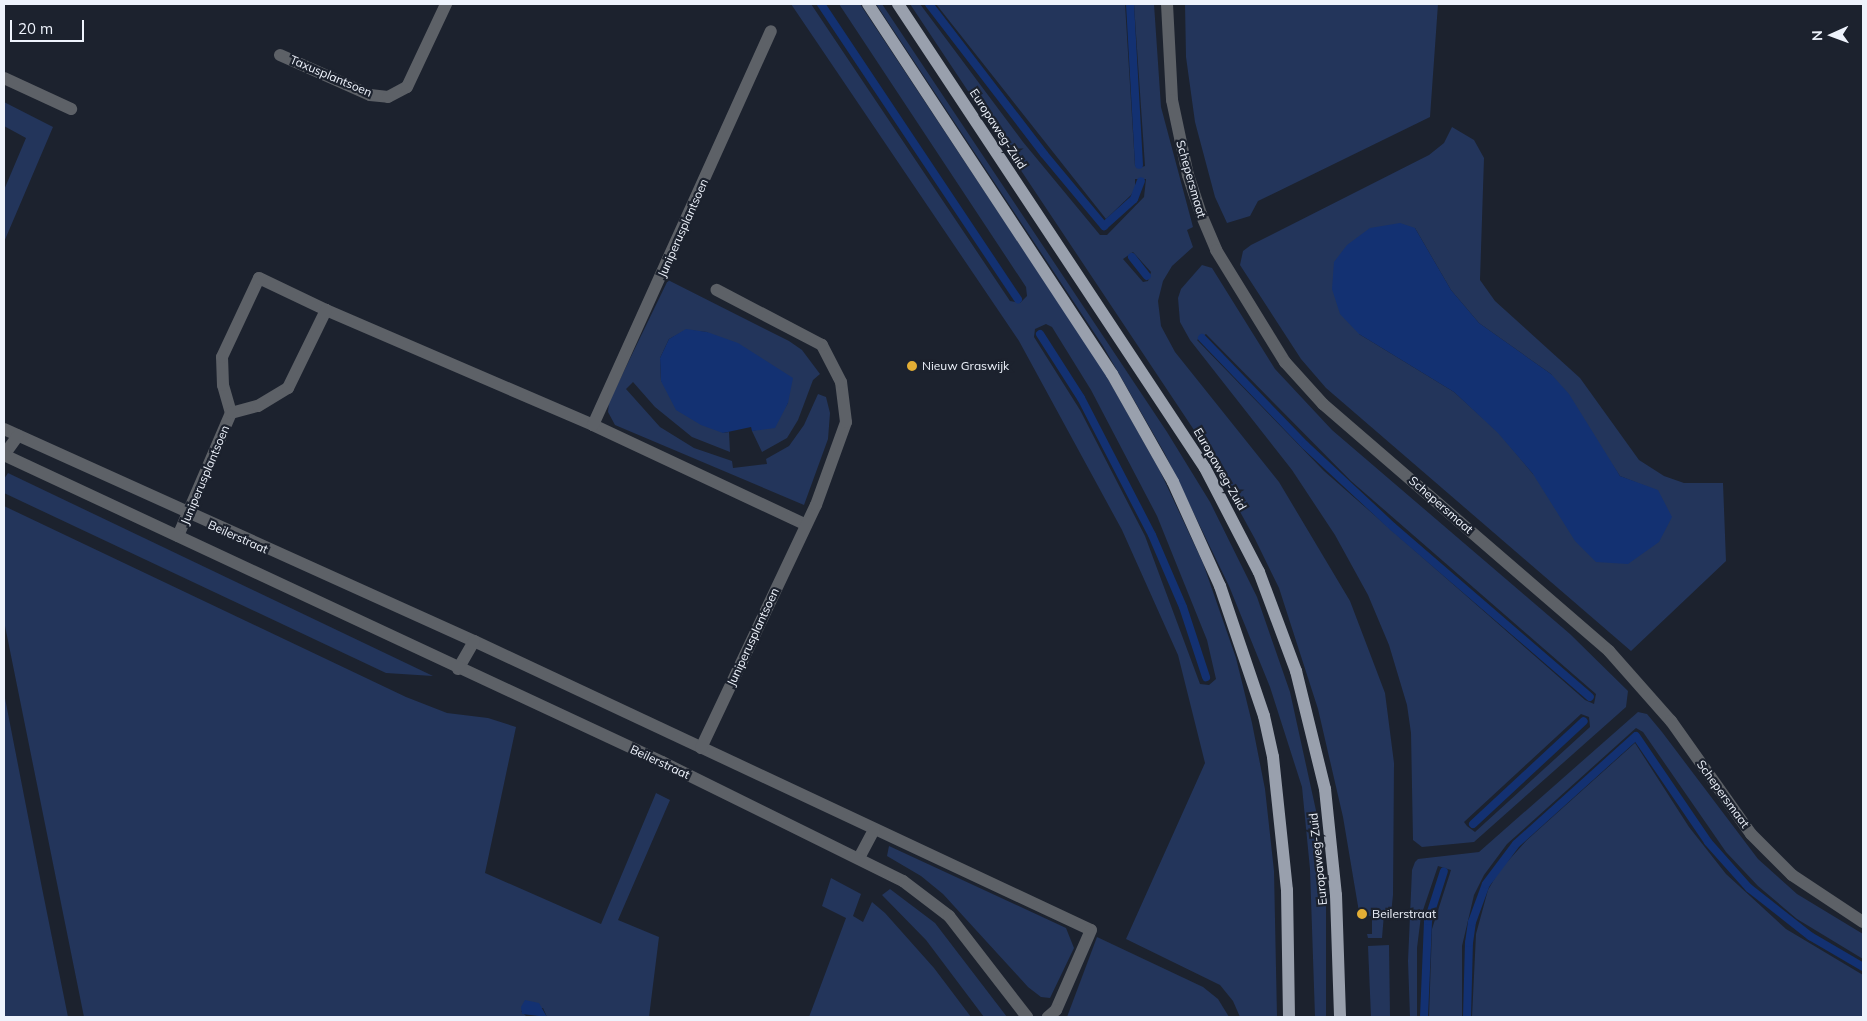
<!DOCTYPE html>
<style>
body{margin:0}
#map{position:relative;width:1867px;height:1021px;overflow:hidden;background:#1c222e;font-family:Mulish,sans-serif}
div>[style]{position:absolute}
.green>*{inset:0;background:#23355b}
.water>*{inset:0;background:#133172}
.stream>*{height:8px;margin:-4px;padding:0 4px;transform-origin:4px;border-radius:4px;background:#133172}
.minor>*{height:12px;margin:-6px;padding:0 6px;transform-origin:6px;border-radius:6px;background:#5d6167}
.tertiary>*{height:12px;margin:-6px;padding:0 6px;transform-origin:6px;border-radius:6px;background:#5d6167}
.primary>*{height:12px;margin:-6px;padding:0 6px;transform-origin:6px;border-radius:6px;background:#99a0ad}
.dots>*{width:14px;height:14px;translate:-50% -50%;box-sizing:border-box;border:2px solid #1c222e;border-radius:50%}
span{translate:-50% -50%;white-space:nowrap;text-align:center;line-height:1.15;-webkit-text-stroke:4.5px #1c222e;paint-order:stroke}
.street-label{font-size:12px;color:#eef3fc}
.poi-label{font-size:12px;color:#eef3fc}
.left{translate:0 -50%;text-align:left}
.frame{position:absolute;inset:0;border:5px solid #eef3fc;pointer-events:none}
.north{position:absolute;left:1807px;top:10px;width:50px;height:50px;-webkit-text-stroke:4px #1c222e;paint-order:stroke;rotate:268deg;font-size:14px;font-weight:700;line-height:20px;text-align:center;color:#eef3fc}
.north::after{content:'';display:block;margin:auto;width:18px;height:22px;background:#eef3fc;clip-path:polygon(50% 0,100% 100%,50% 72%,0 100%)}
.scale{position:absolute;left:10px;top:20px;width:74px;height:22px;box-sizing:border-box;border:2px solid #eef3fc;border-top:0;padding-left:6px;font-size:15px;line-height:18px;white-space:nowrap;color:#eef3fc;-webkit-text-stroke:4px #1c222e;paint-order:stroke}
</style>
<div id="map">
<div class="green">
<i style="clip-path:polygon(evenodd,791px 4px,811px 4px,1010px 301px,1020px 303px,1027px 296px,1026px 287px,839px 4px,860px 4px,1103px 370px,1160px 471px,1203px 563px,1236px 658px,1252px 723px,1265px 789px,1274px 871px,1277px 1017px,1240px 1017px,1233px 1001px,1220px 985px,1126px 939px,1205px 763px,1178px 655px,1122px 530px,1019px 341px,791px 4px,1046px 324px,1052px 327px,1091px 390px,1157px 516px,1207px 640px,1216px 679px,1209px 685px,1200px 684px,1145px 536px,1080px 410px,1034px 337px,1035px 329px,1046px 324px)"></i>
<i style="clip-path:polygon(876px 4px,882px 4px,1167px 432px,1210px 502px,1257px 597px,1290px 692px,1317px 815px,1326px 907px,1326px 1017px,1315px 1017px,1310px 869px,1302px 787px,1270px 687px,1229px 586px,1165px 454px,1103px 346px)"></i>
<i style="clip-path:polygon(evenodd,910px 4px,920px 4px,1023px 142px,1100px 235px,1107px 235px,1144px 197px,1146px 179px,1135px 179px,1135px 189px,1131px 195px,1106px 219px,936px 4px,1125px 4px,1135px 166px,1142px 167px,1145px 166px,1134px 4px,1154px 4px,1161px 107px,1193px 227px,1187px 230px,1193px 247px,1172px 266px,1163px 281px,1158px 301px,1161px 326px,1175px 352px,1279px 482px,1350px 601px,1385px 693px,1394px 763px,1393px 895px,1391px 914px,1384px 914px,1382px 938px,1368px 938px,1367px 934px,1372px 934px,1372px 916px,1367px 916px,1366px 912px,1359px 912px,1343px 817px,1318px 709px,1279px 588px,1255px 539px,1200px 439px,910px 4px,1133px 252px,1151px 272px,1148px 281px,1143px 282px,1123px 259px,1133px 252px)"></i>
<i style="clip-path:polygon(1185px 4px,1438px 4px,1430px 117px,1258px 201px,1250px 216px,1227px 223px,1215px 197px,1195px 122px,1186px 57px)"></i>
<i style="clip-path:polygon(4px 102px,53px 127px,4px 242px,4px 190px,26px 138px,4px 126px)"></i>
<i style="clip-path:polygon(evenodd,1452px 127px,1474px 140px,1484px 158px,1480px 280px,1495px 301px,1580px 378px,1639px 460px,1664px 476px,1684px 483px,1723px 483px,1726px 561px,1631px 651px,1326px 388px,1301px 359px,1240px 265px,1243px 251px,1251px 245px,1429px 155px,1444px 143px,1452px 127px,1415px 228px,1451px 290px,1479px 323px,1551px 374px,1620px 476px,1658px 491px,1533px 474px,1499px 433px,1454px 392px,1359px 334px,1415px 228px)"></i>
<i style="clip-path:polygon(evenodd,1202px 265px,1212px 268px,1275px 369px,1332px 430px,1570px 634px,1628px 691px,1626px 707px,1474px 842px,1422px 847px,1413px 840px,1411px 733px,1407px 705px,1389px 645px,1368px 595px,1335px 535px,1292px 470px,1190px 340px,1180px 322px,1178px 298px,1181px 289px,1202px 265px,1206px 334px,1351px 481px,1596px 694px,1594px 704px,1585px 700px,1324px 471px,1197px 340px,1206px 334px,1202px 265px,1581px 714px,1589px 717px,1590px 727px,1475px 832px,1467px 826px,1464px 822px,1581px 714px)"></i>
<i style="clip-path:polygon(668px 280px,789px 341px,802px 350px,820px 374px,813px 380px,798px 420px,787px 438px,762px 452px,752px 431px,773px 426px,788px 403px,707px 332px,686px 330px,669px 339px,660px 358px,661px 381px,723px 433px,729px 432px,730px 452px,692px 437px,655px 407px,633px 382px,626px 389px,660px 427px,694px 448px,732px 461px,733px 468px,767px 464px,766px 459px,789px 446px,804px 425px,818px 394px,826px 397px,830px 413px,828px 439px,804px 505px,615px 425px,608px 412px,609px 402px)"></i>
<i style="clip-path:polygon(8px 473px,433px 676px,386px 673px,4px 493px,4px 479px)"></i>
<i style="clip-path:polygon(4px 506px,406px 697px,447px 713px,488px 718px,516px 727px,485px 873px,601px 924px,656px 793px,670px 800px,618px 920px,659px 937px,649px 1017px,547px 1017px,543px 1008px,521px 1011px,527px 1017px,84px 1017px,4px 621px)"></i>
<i style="clip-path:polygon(4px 693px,42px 888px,68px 1017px,4px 1017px)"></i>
<i style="clip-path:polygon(1638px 712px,1647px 714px,1662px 732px,1758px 859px,1797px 894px,1863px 934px,1863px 959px,1797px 919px,1758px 886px,1726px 852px,1643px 732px,1636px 728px,1507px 844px,1484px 875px,1474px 895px,1462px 946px,1462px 1017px,1429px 1017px,1432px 929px,1451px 870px,1438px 866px,1421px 916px,1417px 948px,1417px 1017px,1410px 1017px,1408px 961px,1412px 870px,1415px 862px,1418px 859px,1479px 852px)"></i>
<i style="clip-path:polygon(1635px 743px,1689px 827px,1726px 874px,1786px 929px,1863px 975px,1863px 1017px,1472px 1017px,1476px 934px,1488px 890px,1499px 871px,1527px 840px)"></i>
<i style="clip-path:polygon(889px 846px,1066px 928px,1074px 948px,1050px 998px,1041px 997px,1028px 987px,943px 894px,921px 876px,887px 856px)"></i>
<i style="clip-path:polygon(831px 878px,861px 894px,853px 916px,863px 922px,872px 902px,885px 913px,934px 968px,971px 1017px,809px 1017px,846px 918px,822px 906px)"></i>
<i style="clip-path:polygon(890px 889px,935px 923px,1007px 1017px,984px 1017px,926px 940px,882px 895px)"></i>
<i style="clip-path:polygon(1097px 937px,1203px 987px,1218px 999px,1229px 1017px,1067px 1017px)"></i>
<i style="clip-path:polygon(1389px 945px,1390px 1017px,1371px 1017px,1368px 946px)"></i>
</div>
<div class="water">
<i style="clip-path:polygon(1400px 223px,1415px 228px,1451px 290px,1479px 323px,1551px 374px,1569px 394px,1620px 476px,1658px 490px,1672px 517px,1659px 542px,1628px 564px,1596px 562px,1575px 541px,1533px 474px,1498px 433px,1454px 392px,1359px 334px,1340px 314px,1332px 289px,1334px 262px,1347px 245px,1370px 228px)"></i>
<i style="clip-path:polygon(686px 329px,707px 332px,738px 343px,793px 378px,788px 403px,775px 428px,752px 431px,751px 427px,723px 433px,701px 425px,676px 410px,661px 381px,660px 358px,669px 339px)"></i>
<i style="clip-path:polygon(525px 1000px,539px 1003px,547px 1017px,522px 1014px,521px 1007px)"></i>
</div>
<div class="stream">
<i style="left:821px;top:4px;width:355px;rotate:56.3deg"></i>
<i style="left:929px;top:4px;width:189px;rotate:52.5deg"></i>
<i style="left:1044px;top:154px;width:94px;rotate:50.2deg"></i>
<i style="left:1104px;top:226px;width:40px;rotate:-42deg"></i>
<i style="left:1134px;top:199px;width:19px;rotate:-69deg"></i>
<i style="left:1130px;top:4px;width:161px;rotate:86.8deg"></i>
<i style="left:1132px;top:257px;width:24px;rotate:52deg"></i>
<i style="left:1040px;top:334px;width:76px;rotate:57.4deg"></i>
<i style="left:1081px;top:398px;width:154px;rotate:62.6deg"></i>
<i style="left:1152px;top:535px;width:78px;rotate:66.7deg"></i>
<i style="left:1183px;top:607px;width:74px;rotate:71.8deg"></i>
<i style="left:1202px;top:338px;width:149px;rotate:46.1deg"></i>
<i style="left:1305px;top:445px;width:120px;rotate:43deg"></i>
<i style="left:1393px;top:527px;width:260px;rotate:40.8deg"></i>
<i style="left:1473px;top:824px;width:151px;rotate:-42.9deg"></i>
<i style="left:1424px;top:1017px;width:96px;rotate:-87.6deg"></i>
<i style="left:1428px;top:921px;width:52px;rotate:-72.3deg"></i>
<i style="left:1467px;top:1017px;width:74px;rotate:-88.5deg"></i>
<i style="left:1469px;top:943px;width:21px;rotate:-82deg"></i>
<i style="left:1472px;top:922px;width:40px;rotate:-69.8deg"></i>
<i style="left:1486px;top:884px;width:50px;rotate:-53.1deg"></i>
<i style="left:1516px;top:844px;width:161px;rotate:-42deg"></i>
<i style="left:1636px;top:736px;width:128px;rotate:55.8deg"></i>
<i style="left:1708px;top:842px;width:62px;rotate:48.3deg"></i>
<i style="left:1749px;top:888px;width:78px;rotate:38.2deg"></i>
<i style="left:1810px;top:936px;width:61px;rotate:30.3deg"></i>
</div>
<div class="minor">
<i style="left:1167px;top:4px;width:96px;rotate:87deg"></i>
<i style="left:1172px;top:100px;width:77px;rotate:78deg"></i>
<i style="left:1188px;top:175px;width:41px;rotate:71.6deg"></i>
<i style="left:1201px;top:214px;width:39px;rotate:67deg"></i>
<i style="left:1216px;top:250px;width:132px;rotate:58.4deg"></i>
<i style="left:1285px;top:362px;width:57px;rotate:47.9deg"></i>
<i style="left:1323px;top:404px;width:378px;rotate:40.8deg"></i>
<i style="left:1609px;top:651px;width:94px;rotate:48.5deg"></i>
<i style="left:1671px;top:721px;width:138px;rotate:54.7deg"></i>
<i style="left:1751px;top:834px;width:58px;rotate:45deg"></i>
<i style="left:1792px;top:875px;width:85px;rotate:33.5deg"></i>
<i style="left:280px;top:55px;width:98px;rotate:24deg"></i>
<i style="left:370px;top:95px;width:18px;rotate:6deg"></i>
<i style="left:388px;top:97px;width:21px;rotate:-28deg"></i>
<i style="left:407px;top:87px;width:92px;rotate:-64.8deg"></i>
<i style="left:4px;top:78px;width:74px;rotate:24.8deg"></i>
<i style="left:231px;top:413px;width:29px;rotate:-106deg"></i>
<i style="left:223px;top:385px;width:28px;rotate:-92deg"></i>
<i style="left:222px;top:357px;width:87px;rotate:-64.9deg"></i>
<i style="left:259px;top:278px;width:74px;rotate:25.5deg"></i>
<i style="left:326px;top:310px;width:291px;rotate:23.3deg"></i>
<i style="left:593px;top:425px;width:235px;rotate:25.1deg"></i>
<i style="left:593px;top:425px;width:432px;rotate:-65.7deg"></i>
<i style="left:4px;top:429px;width:516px;rotate:24.28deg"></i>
<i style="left:474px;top:641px;width:681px;rotate:25.1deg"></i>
<i style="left:1091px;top:930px;width:87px;rotate:113.6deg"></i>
<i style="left:1056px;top:1010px;width:11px;rotate:139deg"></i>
<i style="left:4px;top:455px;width:24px;rotate:-54deg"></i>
<i style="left:178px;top:536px;width:134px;rotate:-66.7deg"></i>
<i style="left:231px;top:413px;width:28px;rotate:-15deg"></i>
<i style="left:258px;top:406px;width:35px;rotate:-31deg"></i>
<i style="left:288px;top:388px;width:87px;rotate:-64deg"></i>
<i style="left:458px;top:669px;width:32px;rotate:-60deg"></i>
<i style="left:701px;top:748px;width:269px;rotate:-64.7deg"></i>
<i style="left:816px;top:505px;width:88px;rotate:-70.1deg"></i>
<i style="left:846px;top:422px;width:40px;rotate:-97.1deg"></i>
<i style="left:841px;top:382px;width:42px;rotate:-117.2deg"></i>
<i style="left:822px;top:345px;width:119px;rotate:-152.4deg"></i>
<i style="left:859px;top:858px;width:32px;rotate:-62deg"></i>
</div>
<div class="tertiary">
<i style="left:4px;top:455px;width:726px;rotate:25.01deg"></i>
<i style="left:662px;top:762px;width:269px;rotate:26.3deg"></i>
<i style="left:903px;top:881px;width:58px;rotate:37.3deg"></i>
<i style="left:949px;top:916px;width:128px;rotate:52.3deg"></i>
</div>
<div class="primary">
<i style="left:868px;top:4px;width:443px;rotate:56.6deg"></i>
<i style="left:1112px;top:374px;width:124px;rotate:60.5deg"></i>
<i style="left:1173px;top:482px;width:114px;rotate:65.7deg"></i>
<i style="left:1220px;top:586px;width:137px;rotate:71.3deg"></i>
<i style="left:1264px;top:716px;width:42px;rotate:77.6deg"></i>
<i style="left:1273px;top:757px;width:134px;rotate:84deg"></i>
<i style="left:1287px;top:890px;width:127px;rotate:89.1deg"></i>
<i style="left:898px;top:4px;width:556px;rotate:56.51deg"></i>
<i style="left:1205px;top:468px;width:117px;rotate:62.6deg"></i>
<i style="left:1259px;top:572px;width:106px;rotate:69.5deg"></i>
<i style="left:1296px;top:671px;width:122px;rotate:76.2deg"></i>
<i style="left:1325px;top:789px;width:107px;rotate:84.1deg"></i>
<i style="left:1336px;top:895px;width:122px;rotate:88.1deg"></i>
</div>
<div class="dots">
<i style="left:912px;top:366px;background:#e3ae35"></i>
<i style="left:1362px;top:914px;background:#e3ae35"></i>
</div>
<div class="street-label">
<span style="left:331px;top:76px;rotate:23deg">Taxusplantsoen</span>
<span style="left:998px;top:129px;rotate:57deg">Europaweg-Zuid</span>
<span style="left:1191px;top:179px;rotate:74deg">Schepersmaat</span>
<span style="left:683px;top:228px;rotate:-66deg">Juniperusplantsoen</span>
<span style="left:1220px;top:469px;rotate:60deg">Europaweg-Zuid</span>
<span style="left:205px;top:475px;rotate:-67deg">Juniperusplantsoen</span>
<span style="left:1441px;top:505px;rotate:41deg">Schepersmaat</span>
<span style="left:238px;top:537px;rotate:24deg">Beilerstraat</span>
<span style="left:753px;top:637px;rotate:-65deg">Juniperusplantsoen</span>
<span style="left:660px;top:762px;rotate:25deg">Beilerstraat</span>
<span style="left:1723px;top:794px;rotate:54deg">Schepersmaat</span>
<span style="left:1318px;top:859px;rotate:-96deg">Europaweg-Zuid</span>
</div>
<div class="poi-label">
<span class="left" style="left:922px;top:366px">Nieuw Graswijk</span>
<span class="left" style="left:1372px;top:914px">Beilerstraat</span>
</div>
<div class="frame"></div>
<div class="north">N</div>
<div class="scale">20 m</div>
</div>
